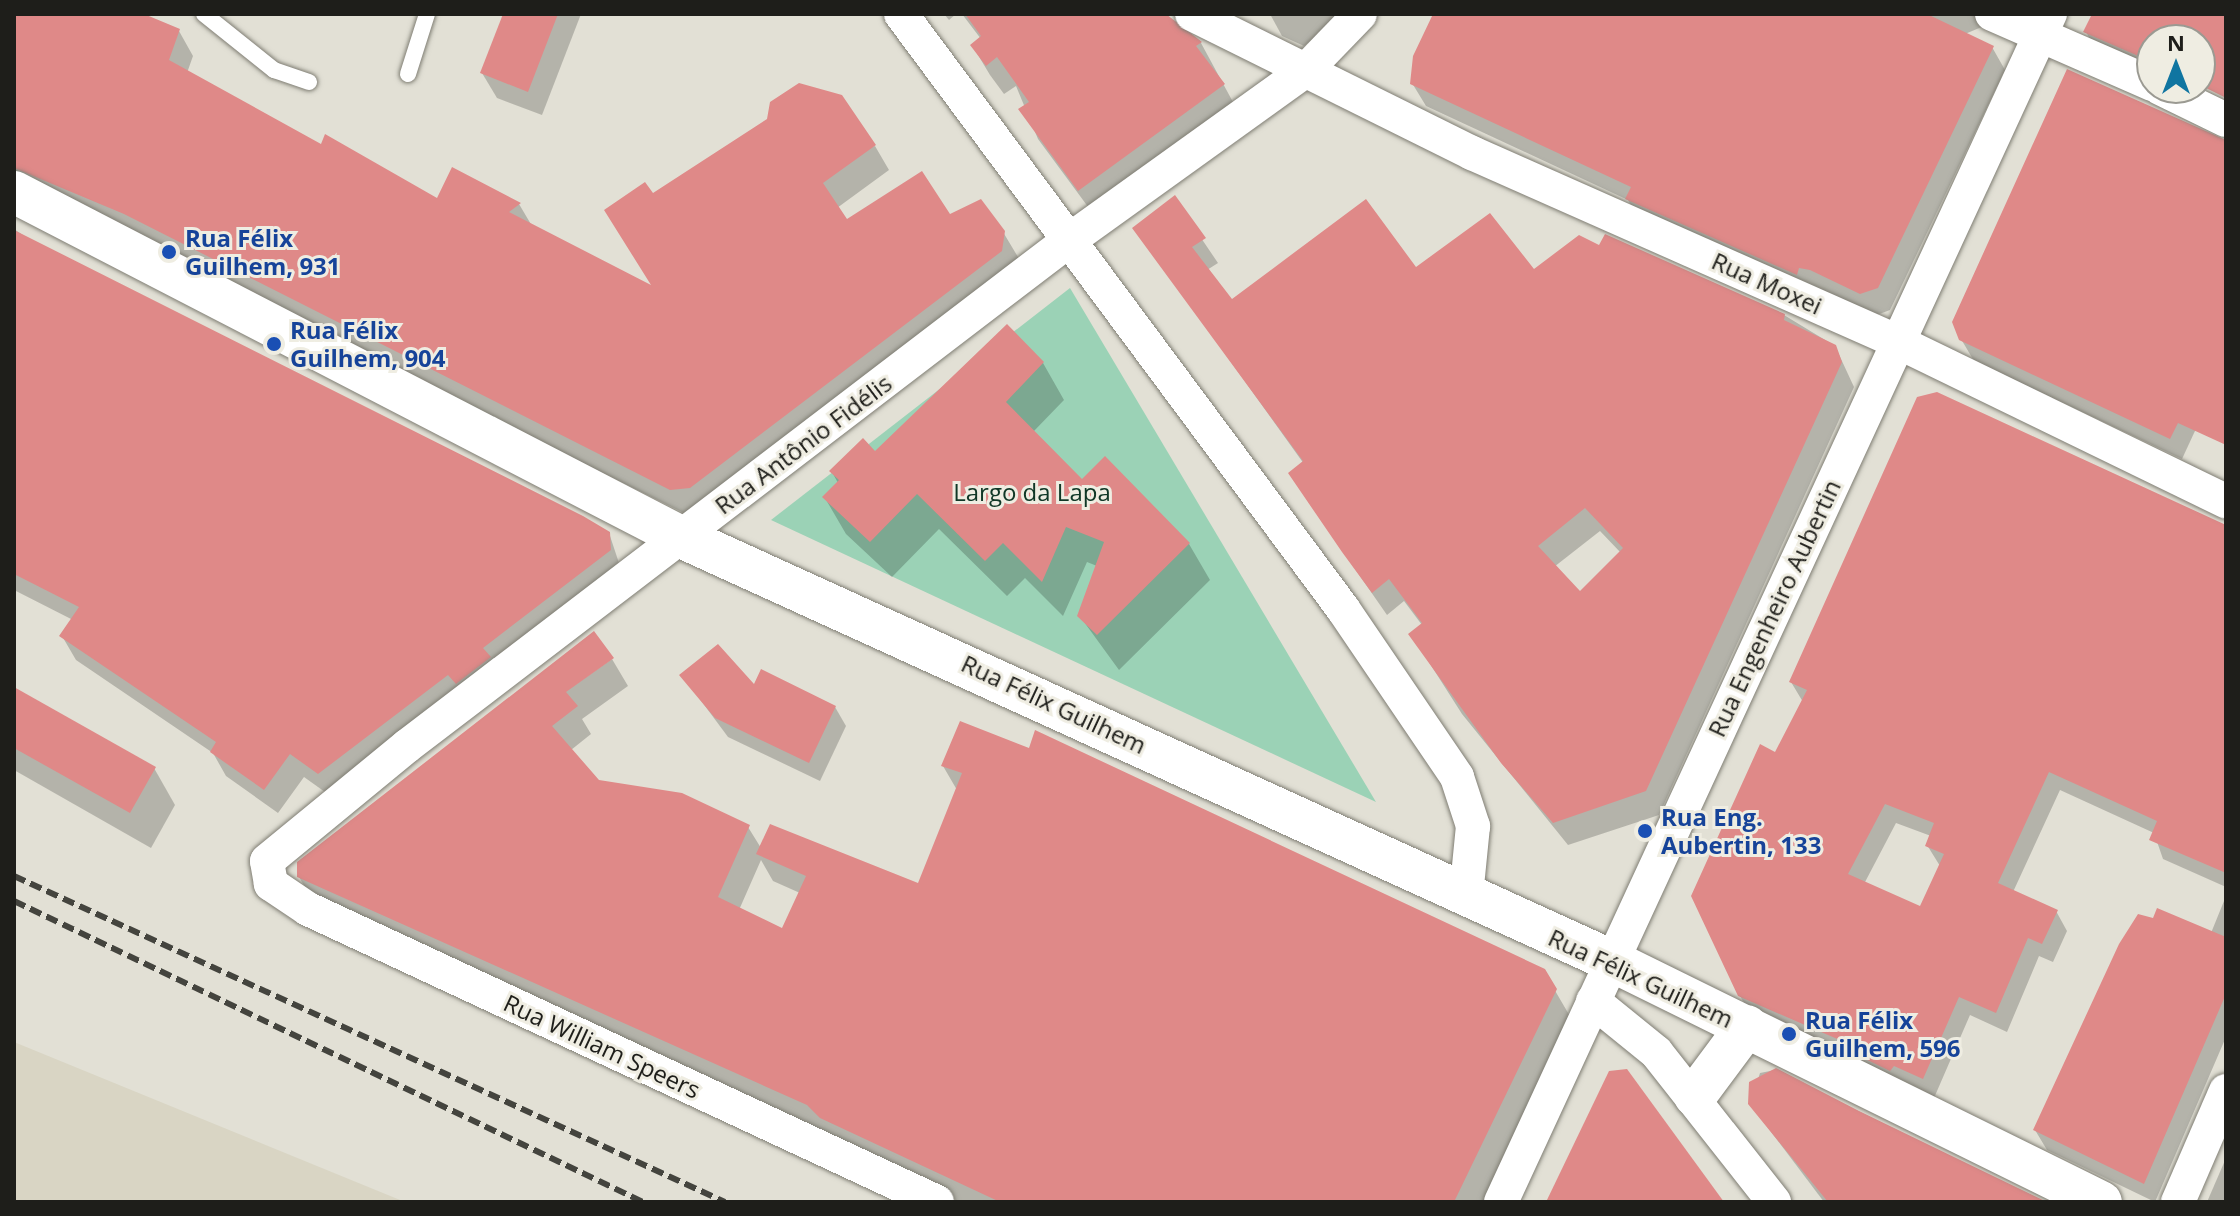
<!DOCTYPE html>
<meta charset="utf-8">
<style>
body{margin:0}
#map{position:relative;width:2240px;height:1216px;overflow:hidden;background:#e2e0d5;font-family:"Open Sans",sans-serif}
div>[style]{position:absolute}
.built>*{inset:0;background:#d9d5c4}
.green>*{inset:0;background:#9bd2b6}
.shadow>*{inset:0;background:#0003}
.building>*{inset:0;background:#df8988}
.roads{filter:drop-shadow(0 0 2px #7f7d73) drop-shadow(0 0 2px #7f7d73)}
.service>*{height:16px;margin:-8px;padding:0 8px;transform-origin:8px;border-radius:8px;background:#fff}
.minor>*{height:34px;margin:-17px;padding:0 17px;transform-origin:17px;border-radius:17px;background:#fff}
.tertiary>*{height:42px;margin:-21px;padding:0 21px;transform-origin:21px;border-radius:21px;background:#fff}
.rail>*{height:6px;margin-top:-3px;transform-origin:0;background:repeating-linear-gradient(90deg,#44443e 0 12px,transparent 0 18px)}
.dots>*{width:22px;height:22px;translate:-50% -50%;box-sizing:border-box;border:4px solid #efede2;border-radius:50%}
span{translate:-50% -50%;white-space:nowrap;text-align:center;line-height:1.15;-webkit-text-stroke:6px #efede2;paint-order:stroke}
.transit-label{font-size:24px;color:#164399;font-weight:700}
.left{translate:0 -50%;text-align:left}
.street-label{font-size:24px;color:#1e1e1a}
.park-label{font-size:24px;color:#103726}
.frame{position:absolute;inset:0;border:16px solid #1e1e1a;pointer-events:none}
.north{position:absolute;left:2136px;top:24px;width:80px;height:80px;box-sizing:border-box;background:#efede2;border:2px solid #9b9a92;border-radius:50%;rotate:0deg;font-size:22px;font-weight:700;line-height:32px;text-align:center;color:#1e1e1a}
.north::after{content:'';display:block;margin:auto;width:28px;height:36px;background:#1075a1;clip-path:polygon(50% 0,100% 100%,50% 72%,0 100%)}
</style>
<div id="map">
<div class="built">
<i style="clip-path:polygon(14px 1042px,405px 1202px,14px 1202px)"></i>
</div>
<div class="green">
<i style="clip-path:polygon(1070px 288px,1376px 802px,771px 520px)"></i>
</div>
<div class="shadow">
<i style="clip-path:polygon(14px 14px,138px 14px,179px 31px,193px 56px,187px 73px,322px 147px,438px 201px,453px 170px,519px 204px,532px 226px,655px 289px,653px 196px,875px 146px,889px 170px,837px 208px,847px 222px,950px 216px,1003px 232px,1018px 257px,1015px 276px,686px 514px,14px 183px)"></i>
<i style="clip-path:polygon(505px 14px,581px 14px,542px 115px,497px 98px,482px 73px)"></i>
<i style="clip-path:polygon(944px 14px,956px 14px,949px 20px)"></i>
<i style="clip-path:polygon(962px 14px,1162px 14px,1201px 43px,1240px 115px,1097px 219px,1038px 139px,1016px 86px,1004px 94px,990px 75px,972px 45px,981px 39px)"></i>
<i style="clip-path:polygon(1270px 14px,1347px 14px,1304px 46px,1282px 36px)"></i>
<i style="clip-path:polygon(1468px 14px,1977px 14px,1984px 26px,1965px 34px,1992px 47px,2005px 70px,1890px 310px,1874px 316px,1640px 221px,1628px 200px,1426px 106px,1412px 83px)"></i>
<i style="clip-path:polygon(2094px 14px,2226px 14px,2226px 74px,2200px 83px,2200px 40px,2152px 40px,2152px 78px,2098px 54px,2086px 32px)"></i>
<i style="clip-path:polygon(2217px 140px,2226px 140px,2226px 364px,2182px 459px,1974px 361px,1961px 339px)"></i>
<i style="clip-path:polygon(evenodd,1174px 198px,1218px 263px,1207px 270px,1231px 301px,1416px 269px,1533px 272px,1600px 247px,1784px 315px,1835px 346px,1854px 387px,1659px 815px,1568px 845px,1462px 714px,1411px 634px,1422px 625px,1404px 601px,1387px 615px,1305px 497px,1304px 464px,1135px 228px,1174px 198px,1600px 531px,1621px 553px,1579px 594px,1554px 567px,1600px 531px)"></i>
<i style="clip-path:polygon(14px 229px,49px 253px,609px 533px,623px 575px,332px 797px,304px 777px,278px 813px,226px 776px,213px 753px,76px 660px,62px 636px,73px 620px,14px 590px)"></i>
<i style="clip-path:polygon(1007px 327px,1043px 363px,1064px 400px,1033px 432px,1082px 481px,1189px 544px,1210px 580px,1119px 670px,1079px 615px,1097px 566px,1087px 562px,1063px 616px,1025px 578px,1007px 596px,939px 529px,892px 577px,846px 534px,825px 498px,838px 483px,832px 472px,875px 454px)"></i>
<i style="clip-path:polygon(evenodd,2226px 533px,2226px 887px,2163px 859px,2154px 833px,2060px 790px,2013px 892px,2056px 911px,2067px 931px,2053px 962px,2039px 956px,2007px 1032px,1970px 1015px,1934px 1098px,1752px 1016px,1740px 996px,1776px 754px,1803px 702px,1791px 682px,2226px 533px,1896px 823px,1931px 836px,1927px 845px,1940px 866px,1921px 908px,1864px 884px,1896px 823px)"></i>
<i style="clip-path:polygon(evenodd,612px 659px,628px 686px,582px 719px,591px 734px,571px 750px,598px 782px,748px 827px,761px 848px,919px 886px,957px 790px,943px 766px,1030px 751px,1036px 733px,1543px 970px,1571px 1018px,1484px 1202px,960px 1202px,315px 904px,299px 877px,612px 659px,761px 860px,773px 881px,800px 893px,783px 931px,739px 910px,761px 860px)"></i>
<i style="clip-path:polygon(682px 675px,835px 707px,846px 726px,820px 781px,728px 737px)"></i>
<i style="clip-path:polygon(14px 689px,154px 768px,175px 805px,151px 848px,14px 770px)"></i>
<i style="clip-path:polygon(2226px 896px,2226px 1037px,2155px 1202px,2047px 1150px,2035px 1130px,2211px 933px)"></i>
<i style="clip-path:polygon(1775px 1070px,2042px 1202px,1824px 1202px,1750px 1104px,1760px 1073px)"></i>
<i style="clip-path:polygon(2226px 1158px,2226px 1202px,2207px 1202px)"></i>
</div>
<div class="building">
<i style="clip-path:polygon(14px 14px,144px 14px,180px 29px,169px 60px,321px 144px,325px 134px,437px 198px,452px 167px,521px 203px,509px 212px,651px 285px,604px 210px,645px 182px,653px 193px,767px 119px,770px 102px,799px 83px,842px 95px,876px 145px,823px 183px,847px 219px,922px 171px,950px 214px,981px 199px,1005px 231px,1002px 251px,690px 488px,670px 490px,124px 214px,14px 168px)"></i>
<i style="clip-path:polygon(503px 14px,558px 14px,528px 92px,480px 73px)"></i>
<i style="clip-path:polygon(965px 14px,1166px 14px,1202px 42px,1196px 46px,1225px 84px,1078px 191px,1018px 109px,1029px 102px,997px 57px,986px 66px,970px 45px,981px 36px)"></i>
<i style="clip-path:polygon(1433px 14px,1927px 14px,1994px 46px,1878px 288px,1860px 294px,1810px 270px,1799px 268px,1797px 275px,1625px 199px,1631px 187px,1410px 84px,1413px 56px)"></i>
<i style="clip-path:polygon(2092px 14px,2226px 14px,2226px 98px,2200px 85px,2200px 40px,2152px 40px,2152px 62px,2083px 32px)"></i>
<i style="clip-path:polygon(2067px 69px,2226px 140px,2226px 445px,2178px 423px,2170px 439px,1959px 340px,1952px 322px)"></i>
<i style="clip-path:polygon(evenodd,1175px 195px,1206px 238px,1192px 247px,1232px 299px,1366px 199px,1416px 267px,1490px 213px,1534px 269px,1579px 235px,1599px 245px,1605px 234px,1785px 314px,1784px 320px,1836px 345px,1842px 362px,1646px 791px,1553px 823px,1501px 763px,1408px 634px,1422px 623px,1389px 579px,1372px 593px,1342px 552px,1288px 473px,1303px 461px,1132px 228px,1175px 195px,1585px 508px,1623px 548px,1580px 591px,1538px 546px,1585px 508px)"></i>
<i style="clip-path:polygon(14px 230px,583px 516px,610px 532px,611px 550px,483px 648px,491px 657px,456px 684px,448px 675px,318px 774px,290px 754px,264px 790px,210px 752px,216px 742px,59px 636px,79px 607px,14px 574px)"></i>
<i style="clip-path:polygon(1007px 324px,1044px 362px,1006px 402px,1082px 479px,1105px 456px,1190px 543px,1097px 635px,1077px 616px,1104px 542px,1066px 527px,1042px 582px,1003px 543px,985px 561px,917px 494px,870px 542px,822px 497px,839px 480px,829px 471px,863px 438px,875px 451px)"></i>
<i style="clip-path:polygon(evenodd,1937px 392px,2226px 525px,2226px 873px,2149px 840px,2157px 821px,2049px 772px,1998px 883px,2058px 910px,2042px 944px,2028px 938px,1996px 1013px,1959px 997px,1923px 1079px,1894px 1066px,1890px 1071px,1859px 1056px,1872px 1054px,1738px 996px,1691px 896px,1760px 744px,1775px 752px,1807px 690px,1789px 682px,1917px 397px,1937px 392px,1885px 804px,1934px 823px,1925px 846px,1944px 854px,1920px 906px,1848px 874px,1885px 804px)"></i>
<i style="clip-path:polygon(594px 631px,614px 658px,566px 692px,578px 706px,552px 726px,599px 780px,682px 793px,750px 825px,718px 897px,782px 928px,806px 876px,756px 854px,770px 824px,918px 883px,962px 773px,941px 766px,960px 721px,1029px 748px,1035px 730px,1545px 969px,1557px 989px,1454px 1202px,1000px 1202px,820px 1118px,807px 1105px,297px 877px,297px 862px)"></i>
<i style="clip-path:polygon(718px 644px,754px 684px,761px 669px,836px 706px,809px 763px,715px 718px,679px 675px)"></i>
<i style="clip-path:polygon(14px 687px,156px 767px,130px 813px,14px 748px)"></i>
<i style="clip-path:polygon(2157px 908px,2226px 937px,2226px 994px,2144px 1184px,2033px 1130px,2119px 944px,2138px 914px,2153px 918px)"></i>
<i style="clip-path:polygon(1776px 1068px,1859px 1111px,2047px 1202px,1828px 1202px,1748px 1104px,1749px 1082px)"></i>
<i style="clip-path:polygon(1627px 1069px,1689px 1154px,1724px 1202px,1546px 1202px,1609px 1071px)"></i>
</div>
<div class="roads">
<div class="service">
<i style="left:204px;top:14px;width:90px;rotate:38.7deg"></i>
<i style="left:274px;top:70px;width:37px;rotate:19deg"></i>
<i style="left:408px;top:74px;width:63px;rotate:-72.4deg"></i>
</div>
<div class="minor">
<i style="left:901px;top:14px;width:741px;rotate:53.39deg"></i>
<i style="left:1343px;top:609px;width:203px;rotate:55.8deg"></i>
<i style="left:1457px;top:777px;width:52px;rotate:71.9deg"></i>
<i style="left:1473px;top:826px;width:70px;rotate:95.7deg"></i>
<i style="left:1192px;top:14px;width:313px;rotate:26.4deg"></i>
<i style="left:1472px;top:153px;width:466px;rotate:23.9deg"></i>
<i style="left:1898px;top:342px;width:365px;rotate:25.9deg"></i>
<i style="left:1992px;top:14px;width:175px;rotate:23.6deg"></i>
<i style="left:2160px;top:88px;width:73px;rotate:25.9deg"></i>
<i style="left:1593px;top:1001px;width:81px;rotate:39deg"></i>
<i style="left:1656px;top:1052px;width:191px;rotate:51.8deg"></i>
<i style="left:937px;top:1202px;width:694px;rotate:-155.02deg"></i>
<i style="left:308px;top:909px;width:45px;rotate:-146deg"></i>
<i style="left:271px;top:884px;width:23px;rotate:-100deg"></i>
<i style="left:267px;top:861px;width:181px;rotate:-39.4deg"></i>
<i style="left:407px;top:746px;width:827px;rotate:-37.38deg"></i>
<i style="left:1064px;top:244px;width:297px;rotate:-35.7deg"></i>
<i style="left:1305px;top:71px;width:79px;rotate:-46deg"></i>
<i style="left:1501px;top:1202px;width:1309px;rotate:-65.2deg"></i>
<i style="left:2178px;top:1202px;width:121px;rotate:-66.6deg"></i>
</div>
<div class="tertiary">
<i style="left:14px;top:192px;width:751px;rotate:27.35deg"></i>
<i style="left:681px;top:537px;width:1023px;rotate:24.49deg"></i>
<i style="left:1612px;top:961px;width:545px;rotate:26.24deg"></i>
<i style="left:1695px;top:1096px;width:87px;rotate:-53.4deg"></i>
</div>
</div>
<div class="rail">
<i style="left:14px;top:876px;width:782px;rotate:24.63deg"></i>
<i style="left:14px;top:901px;width:697px;rotate:25.57deg"></i>
</div>
<div class="dots">
<i style="left:169px;top:252px;background:#1a4fb4"></i>
<i style="left:274px;top:344px;background:#1a4fb4"></i>
<i style="left:1645px;top:831px;background:#1a4fb4"></i>
<i style="left:1789px;top:1034px;background:#1a4fb4"></i>
</div>
<div class="transit-label">
<span class="left" style="left:185px;top:252px">Rua Félix<br>Guilhem, 931</span>
<span class="left" style="left:290px;top:344px">Rua Félix<br>Guilhem, 904</span>
<span class="left" style="left:1661px;top:831px">Rua Eng.<br>Aubertin, 133</span>
<span class="left" style="left:1805px;top:1034px">Rua Félix<br>Guilhem, 596</span>
</div>
<div class="street-label">
<span style="left:1767px;top:283px;rotate:24deg">Rua Moxei</span>
<span style="left:803px;top:444px;rotate:-37deg">Rua Antônio Fidélis</span>
<span style="left:1774px;top:608px;rotate:-65deg">Rua Engenheiro Aubertin</span>
<span style="left:1054px;top:704px;rotate:25deg">Rua Félix Guilhem</span>
<span style="left:1641px;top:978px;rotate:25deg">Rua Félix Guilhem</span>
<span style="left:602px;top:1046px;rotate:25deg">Rua William Speers</span>
</div>
<div class="park-label">
<span style="left:1032px;top:492px">Largo da Lapa</span>
</div>
<div class="frame"></div>
<div class="north">N</div>
</div>
